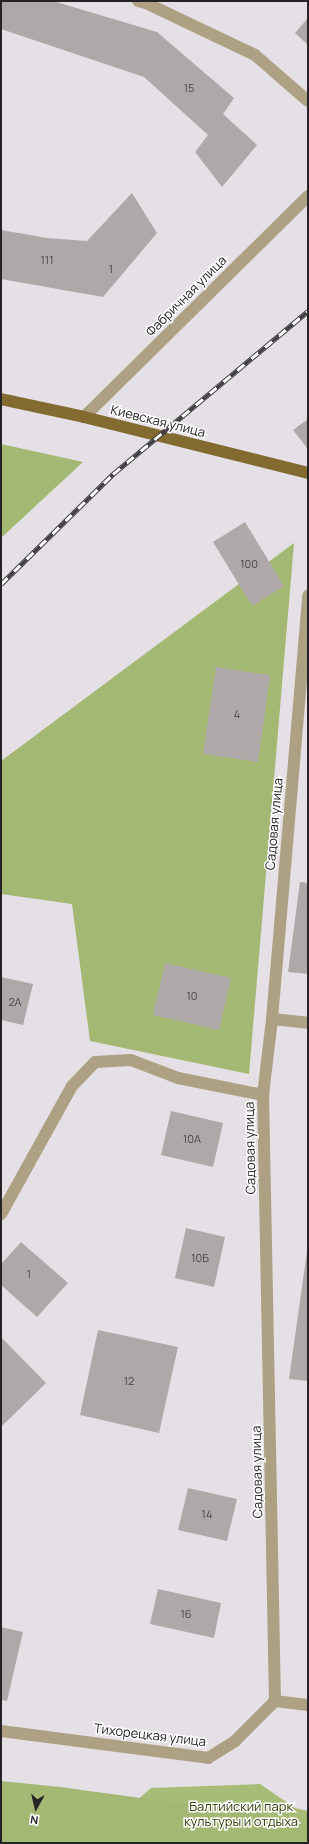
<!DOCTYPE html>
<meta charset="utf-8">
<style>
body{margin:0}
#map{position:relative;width:309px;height:1844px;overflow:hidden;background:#e4e0e5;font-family:Manrope,sans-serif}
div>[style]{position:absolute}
.green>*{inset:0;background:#a7bc76}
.forest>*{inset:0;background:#a3b872}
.building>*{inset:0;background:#afa8a8}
.minor>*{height:12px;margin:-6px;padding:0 6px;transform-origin:6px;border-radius:6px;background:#aea183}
.major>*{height:12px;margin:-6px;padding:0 6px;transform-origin:6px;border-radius:6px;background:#826a30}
.rail>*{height:4.5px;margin-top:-2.25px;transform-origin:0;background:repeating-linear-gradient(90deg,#fff 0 9px,#413f42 0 18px);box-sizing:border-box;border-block:1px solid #413f42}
span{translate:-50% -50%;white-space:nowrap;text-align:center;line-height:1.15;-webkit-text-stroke:3px #fff;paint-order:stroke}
.number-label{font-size:11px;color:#484446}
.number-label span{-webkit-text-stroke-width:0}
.street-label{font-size:13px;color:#252325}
.park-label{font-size:13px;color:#323f09}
.frame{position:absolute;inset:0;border:2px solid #252325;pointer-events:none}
.north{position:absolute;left:16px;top:1788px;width:40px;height:40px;-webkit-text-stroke:3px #fff;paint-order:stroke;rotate:188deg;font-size:11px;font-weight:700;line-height:16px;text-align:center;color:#252325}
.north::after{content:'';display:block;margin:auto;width:14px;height:18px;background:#252325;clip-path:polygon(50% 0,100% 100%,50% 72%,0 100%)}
</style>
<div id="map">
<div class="green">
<i style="clip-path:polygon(260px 1784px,295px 1808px,308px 1811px,308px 1843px,128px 1808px,151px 1788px)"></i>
</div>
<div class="forest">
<i style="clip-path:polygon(1px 444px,83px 462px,1px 538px)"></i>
<i style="clip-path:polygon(294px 543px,249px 1074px,90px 1041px,72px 904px,1px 894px,1px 761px)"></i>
<i style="clip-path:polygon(1px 1781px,60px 1787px,308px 1821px,308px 1843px,1px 1843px)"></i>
</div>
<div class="building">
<i style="clip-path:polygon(1px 1px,53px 1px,157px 32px,234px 98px,223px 114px,257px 145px,222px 187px,195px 152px,208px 135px,144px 77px,1px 29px)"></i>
<i style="clip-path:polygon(308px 18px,308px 45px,295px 33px)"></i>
<i style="clip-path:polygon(132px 193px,157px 233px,103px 297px,1px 279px,1px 230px,47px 238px,87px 241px)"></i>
<i style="clip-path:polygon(308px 419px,308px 447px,307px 448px,293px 430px)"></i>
<i style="clip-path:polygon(245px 522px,284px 586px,252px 606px,213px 542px)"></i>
<i style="clip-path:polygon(216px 667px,270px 675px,258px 762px,203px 754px)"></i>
<i style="clip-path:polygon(300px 882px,308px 883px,308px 974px,288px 972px)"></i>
<i style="clip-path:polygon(165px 963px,231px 978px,219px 1030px,153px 1015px)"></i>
<i style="clip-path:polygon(1px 977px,33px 984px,23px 1025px,1px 1020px)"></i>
<i style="clip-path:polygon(171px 1111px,223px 1123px,213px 1167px,161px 1155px)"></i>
<i style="clip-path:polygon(186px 1228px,225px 1237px,214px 1287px,175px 1278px)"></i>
<i style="clip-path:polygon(21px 1242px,68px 1283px,37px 1317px,1px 1285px,1px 1264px)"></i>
<i style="clip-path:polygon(307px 1251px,308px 1252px,308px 1381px,289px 1379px)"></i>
<i style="clip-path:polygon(98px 1330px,178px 1347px,159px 1433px,80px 1415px)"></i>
<i style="clip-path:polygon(1px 1337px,46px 1383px,2px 1426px,1px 1425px)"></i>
<i style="clip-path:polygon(188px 1488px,237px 1499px,227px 1541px,178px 1530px)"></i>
<i style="clip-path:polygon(158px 1589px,221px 1603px,214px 1638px,150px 1624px)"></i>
<i style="clip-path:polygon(1px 1627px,23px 1632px,7px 1701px,1px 1700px)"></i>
</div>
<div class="minor">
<i style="left:138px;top:1px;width:8px;rotate:14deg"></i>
<i style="left:146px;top:3px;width:121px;rotate:25.5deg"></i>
<i style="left:255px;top:55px;width:70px;rotate:41deg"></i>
<i style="left:84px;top:417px;width:315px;rotate:-44.6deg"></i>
<i style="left:272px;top:1019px;width:36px;rotate:6deg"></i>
<i style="left:1px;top:1214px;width:146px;rotate:-61deg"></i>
<i style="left:72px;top:1086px;width:33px;rotate:-46deg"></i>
<i style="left:95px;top:1062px;width:36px;rotate:-3deg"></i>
<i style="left:131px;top:1060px;width:50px;rotate:21deg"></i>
<i style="left:178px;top:1078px;width:87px;rotate:11.3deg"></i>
<i style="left:275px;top:1701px;width:606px;rotate:-91.13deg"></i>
<i style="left:263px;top:1095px;width:77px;rotate:-83.2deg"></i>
<i style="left:272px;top:1019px;width:425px;rotate:-85.1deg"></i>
<i style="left:275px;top:1701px;width:33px;rotate:7deg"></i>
<i style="left:1px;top:1731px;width:209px;rotate:7.4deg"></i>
<i style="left:208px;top:1758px;width:32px;rotate:-32deg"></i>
<i style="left:235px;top:1741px;width:57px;rotate:-45deg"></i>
</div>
<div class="major">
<i style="left:1px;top:399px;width:85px;rotate:12.2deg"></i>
<i style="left:84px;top:417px;width:231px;rotate:14deg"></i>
</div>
<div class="rail">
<i style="left:1px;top:584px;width:157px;rotate:-44.5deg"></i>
<i style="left:113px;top:474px;width:254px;rotate:-39.9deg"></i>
</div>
<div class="number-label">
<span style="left:189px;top:88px">15</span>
<span style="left:47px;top:260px">111</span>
<span style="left:111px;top:269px">1</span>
<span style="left:249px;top:564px">100</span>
<span style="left:237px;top:714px">4</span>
<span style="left:192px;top:996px">10</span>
<span style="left:15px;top:1002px">2А</span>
<span style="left:192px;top:1139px">10А</span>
<span style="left:200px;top:1258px">10Б</span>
<span style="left:29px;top:1274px">1</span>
<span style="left:129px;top:1381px">12</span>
<span style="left:207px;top:1514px">14</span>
<span style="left:186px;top:1614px">16</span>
</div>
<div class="street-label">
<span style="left:186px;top:296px;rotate:-45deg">Фабричная улица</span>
<span style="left:158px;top:421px;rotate:14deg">Киевская улица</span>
<span style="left:274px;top:824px;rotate:-85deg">Садовая улица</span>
<span style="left:250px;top:1148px;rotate:-91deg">Садовая улица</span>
<span style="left:257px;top:1472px;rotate:-91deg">Садовая улица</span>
<span style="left:150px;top:1735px;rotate:7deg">Тихорецкая улица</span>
</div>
<div class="park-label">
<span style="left:241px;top:1814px">Балтийский парк<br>культуры и отдыха</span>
</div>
<div class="frame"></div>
<div class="north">N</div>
</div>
